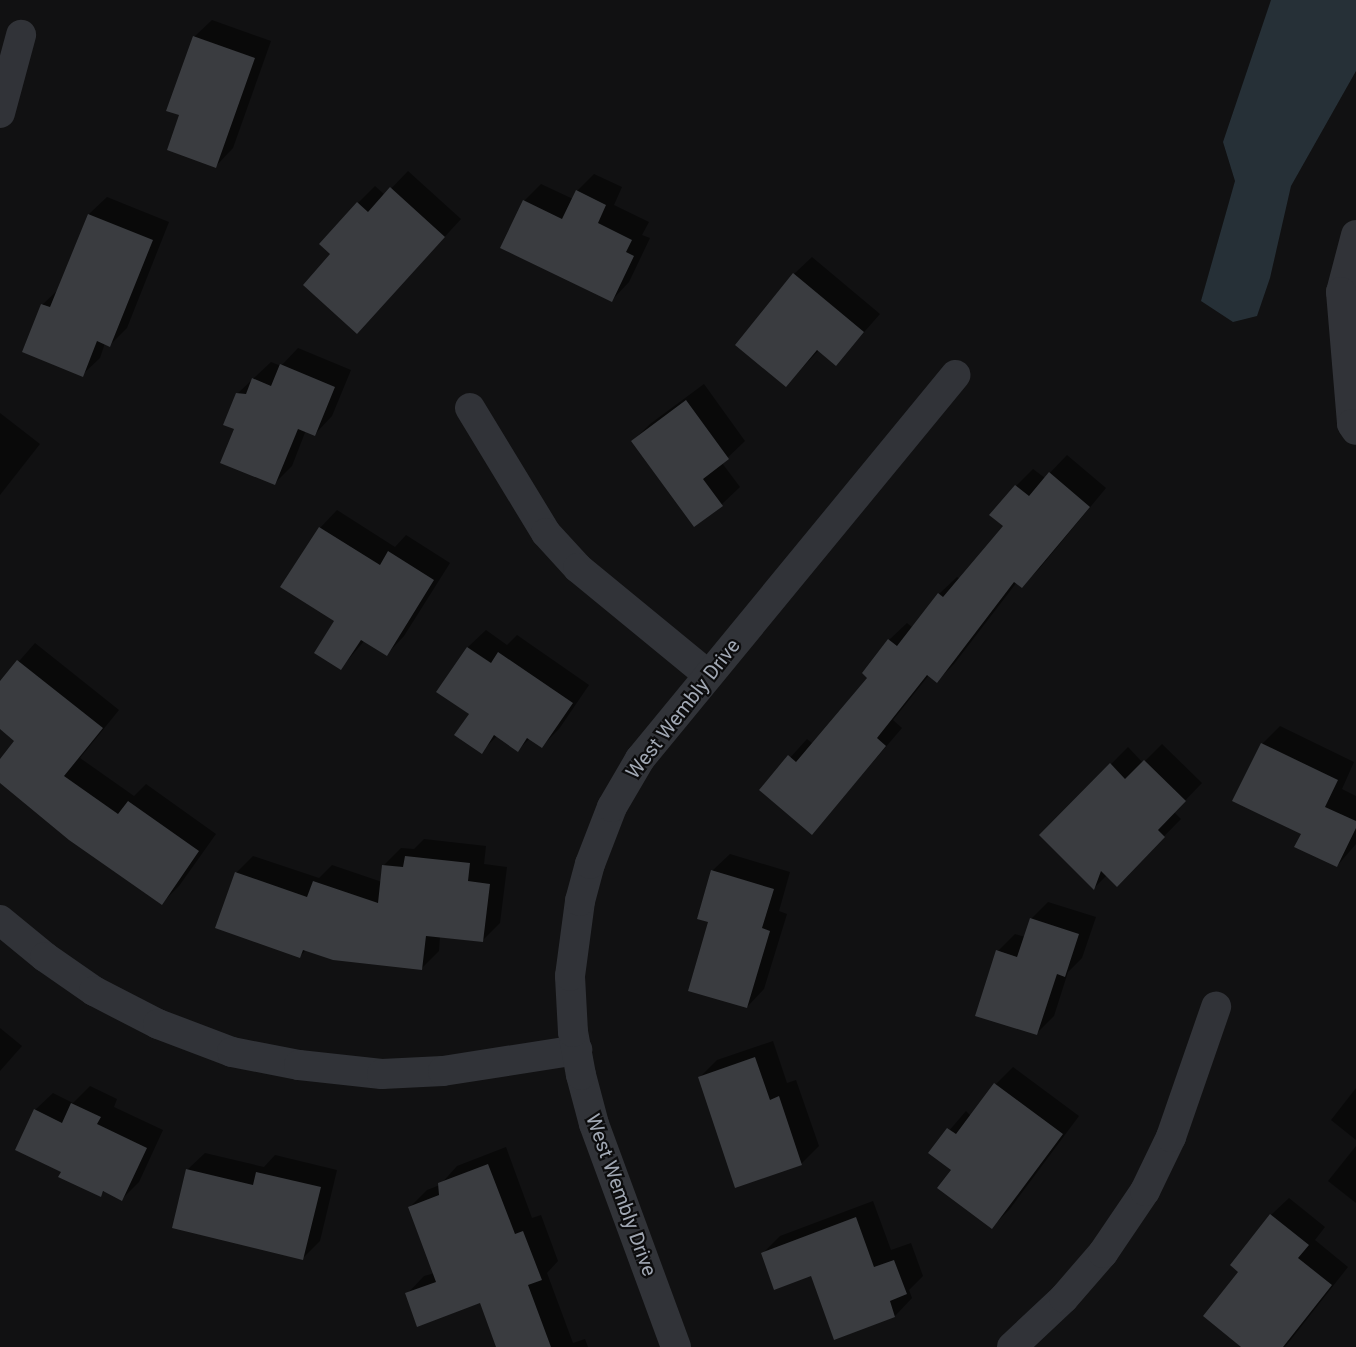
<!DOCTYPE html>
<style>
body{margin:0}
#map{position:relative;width:1356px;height:1347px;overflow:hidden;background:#111112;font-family:Roboto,sans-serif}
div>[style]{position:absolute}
.water>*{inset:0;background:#263037}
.shadow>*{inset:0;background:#0007}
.building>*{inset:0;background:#3a3c40}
.minor>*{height:30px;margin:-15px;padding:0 15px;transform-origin:15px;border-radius:15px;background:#313338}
span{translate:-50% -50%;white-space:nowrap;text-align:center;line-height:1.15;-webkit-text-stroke:4.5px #0c0c0d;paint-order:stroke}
.street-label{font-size:20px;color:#a1a8b4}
</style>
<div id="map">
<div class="water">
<i style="clip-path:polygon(1271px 0,1356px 0,1356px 71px,1291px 186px,1270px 278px,1257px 316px,1233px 322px,1201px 301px,1235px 181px,1223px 142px)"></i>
</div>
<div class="shadow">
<i style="clip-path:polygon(212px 20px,271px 41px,233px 148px,216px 166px,181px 114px,194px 37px)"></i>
<i style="clip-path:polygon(408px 171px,461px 219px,374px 314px,332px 254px,358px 203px,375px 186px,385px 195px)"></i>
<i style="clip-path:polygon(594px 174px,622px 187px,614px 205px,649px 222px,642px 235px,650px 238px,629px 282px,612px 300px,524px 201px,541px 184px,573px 199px,577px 191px)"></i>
<i style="clip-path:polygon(107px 197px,169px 222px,127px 328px,110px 345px,105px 343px,100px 358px,82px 375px,42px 305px,60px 288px,89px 214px)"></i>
<i style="clip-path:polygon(812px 257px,880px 314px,836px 364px,819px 350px,786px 385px,794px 274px)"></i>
<i style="clip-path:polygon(298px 348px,351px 370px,332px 416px,315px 434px,306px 430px,292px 466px,274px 484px,236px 428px,237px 394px,271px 362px,281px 366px)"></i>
<i style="clip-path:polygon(704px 384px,745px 441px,722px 463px,740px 487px,722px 504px,695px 525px,633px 441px,650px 424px)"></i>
<i style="clip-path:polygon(0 413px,40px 444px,0 495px)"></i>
<i style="clip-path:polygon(1067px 455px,1106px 488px,1039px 569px,1022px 586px,1017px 582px,954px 664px,937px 681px,929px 675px,893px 720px,902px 728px,812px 833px,761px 790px,807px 739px,813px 744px,869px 678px,889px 640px,907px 623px,913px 628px,939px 594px,957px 577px,960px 579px,1005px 526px,1016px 486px,1033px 469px,1045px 478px)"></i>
<i style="clip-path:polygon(337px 510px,395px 547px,406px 535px,450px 563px,404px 636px,387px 654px,365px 640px,341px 668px,320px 528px)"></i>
<i style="clip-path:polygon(486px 630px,507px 645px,517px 635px,589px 685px,559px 729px,542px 746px,530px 738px,518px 750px,497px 736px,481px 752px,471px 714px,438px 691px,468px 647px)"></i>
<i style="clip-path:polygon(35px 643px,119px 710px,80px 758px,134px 796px,146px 784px,216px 834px,179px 886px,162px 903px,0 781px,0 762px,17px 740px,0 727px,0 683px)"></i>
<i style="clip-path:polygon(1280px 726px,1354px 762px,1342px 789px,1356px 796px,1356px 844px,1337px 866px,1303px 833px,1234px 801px,1263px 743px)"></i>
<i style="clip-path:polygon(1162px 744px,1202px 783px,1174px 812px,1181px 819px,1117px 884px,1107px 875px,1094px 888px,1041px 835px,1128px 747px,1143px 763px)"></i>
<i style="clip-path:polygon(424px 839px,486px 846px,484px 864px,507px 867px,500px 923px,483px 940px,440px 936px,439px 951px,421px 969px,307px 949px,300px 956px,236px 873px,253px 856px,319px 878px,332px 865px,382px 882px,384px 865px,401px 848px,414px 849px)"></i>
<i style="clip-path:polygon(730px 854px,790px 872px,779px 911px,787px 914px,764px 989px,747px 1007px,710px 921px,712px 871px)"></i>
<i style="clip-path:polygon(1048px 902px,1096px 917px,1082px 958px,1068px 972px,1054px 1016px,1036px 1034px,998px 951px,1015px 934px,1025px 937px,1031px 919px)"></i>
<i style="clip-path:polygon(0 1028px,22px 1046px,0 1071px)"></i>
<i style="clip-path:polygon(773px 1041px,787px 1083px,796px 1080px,819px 1146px,801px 1164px,700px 1077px,717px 1060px)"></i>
<i style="clip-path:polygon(1013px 1067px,1079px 1116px,1009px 1210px,992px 1227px,953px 1170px,930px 1153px,966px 1111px,971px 1116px,996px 1084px)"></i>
<i style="clip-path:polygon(90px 1086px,117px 1099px,114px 1107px,163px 1130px,139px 1182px,122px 1199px,105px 1191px,100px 1195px,64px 1172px,35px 1110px,53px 1093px,73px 1103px)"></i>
<i style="clip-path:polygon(1356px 1088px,1356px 1140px,1331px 1120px)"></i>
<i style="clip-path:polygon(1356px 1146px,1356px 1203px,1328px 1181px)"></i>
<i style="clip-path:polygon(506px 1147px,532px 1218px,541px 1215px,558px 1261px,547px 1273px,573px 1343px,585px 1339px,588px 1347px,498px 1347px,481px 1301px,407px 1294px,424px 1276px,435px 1273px,410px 1207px,427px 1190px,440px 1185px,457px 1166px)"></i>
<i style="clip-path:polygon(205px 1153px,264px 1167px,275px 1155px,337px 1170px,320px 1241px,303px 1258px,187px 1170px)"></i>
<i style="clip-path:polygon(1289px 1198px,1325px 1227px,1315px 1240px,1348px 1267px,1285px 1347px,1243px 1347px,1271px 1215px)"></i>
<i style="clip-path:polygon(873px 1201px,891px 1250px,911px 1243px,923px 1276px,909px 1290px,912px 1298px,895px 1316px,835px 1338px,812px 1275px,762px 1254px,780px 1236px)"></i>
</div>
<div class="building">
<i style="clip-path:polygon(193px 36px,255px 58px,216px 168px,167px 150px,179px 115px,166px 111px)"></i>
<i style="clip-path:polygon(390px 187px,445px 237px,357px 334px,303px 285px,330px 254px,319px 244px,357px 202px,368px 212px)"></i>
<i style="clip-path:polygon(576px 190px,606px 205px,598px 223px,632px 240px,626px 252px,634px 256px,612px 302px,500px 248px,523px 200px,562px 219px)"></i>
<i style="clip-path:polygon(88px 214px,153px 240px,110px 347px,97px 341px,83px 377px,22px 352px,41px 304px,50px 307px)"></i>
<i style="clip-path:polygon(793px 273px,864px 332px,836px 366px,817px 350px,786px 387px,735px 345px)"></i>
<i style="clip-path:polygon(280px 364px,335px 387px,315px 436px,298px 429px,275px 485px,220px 463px,234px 429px,223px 425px,236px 393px,246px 394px,252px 378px,271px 386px)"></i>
<i style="clip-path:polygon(686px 400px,729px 459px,703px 479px,723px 506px,694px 527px,631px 441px)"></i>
<i style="clip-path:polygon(1049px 472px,1090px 507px,1022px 588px,1014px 582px,937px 683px,927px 675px,877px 738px,886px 746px,812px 835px,759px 790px,788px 755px,796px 762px,867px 678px,862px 673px,888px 639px,897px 646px,938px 593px,943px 597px,1003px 526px,989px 515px,1015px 485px,1029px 496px)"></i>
<i style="clip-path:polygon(319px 527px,380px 565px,388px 551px,434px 580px,387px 656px,361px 640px,341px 670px,314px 653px,334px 621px,280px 587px)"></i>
<i style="clip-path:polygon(467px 647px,491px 663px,498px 652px,573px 703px,542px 748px,527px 738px,518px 752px,494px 735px,482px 754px,454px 735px,469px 714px,436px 692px)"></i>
<i style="clip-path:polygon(17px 660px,103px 728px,64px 776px,118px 814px,128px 801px,199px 851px,162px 905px,69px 840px,0 783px,0 759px,14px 741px,0 729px,0 681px)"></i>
<i style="clip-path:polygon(1261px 743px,1338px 780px,1325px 807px,1356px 821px,1356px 828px,1337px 867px,1294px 847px,1301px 834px,1232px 801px)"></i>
<i style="clip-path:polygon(1144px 760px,1186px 801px,1158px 830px,1165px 837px,1117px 887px,1101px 871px,1094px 890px,1039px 835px,1110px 763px,1125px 779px)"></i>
<i style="clip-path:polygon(405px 856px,470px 863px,468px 881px,490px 884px,483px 942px,426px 936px,422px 970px,333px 960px,303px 950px,300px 958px,215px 928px,235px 872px,307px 897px,313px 881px,378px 903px,382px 865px,403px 867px)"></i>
<i style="clip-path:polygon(711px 870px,774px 889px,762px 928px,770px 931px,747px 1008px,688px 991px,708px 922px,697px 919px)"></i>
<i style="clip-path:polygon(1030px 918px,1079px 934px,1065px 977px,1057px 974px,1037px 1035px,975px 1016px,996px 950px,1017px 957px)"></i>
<i style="clip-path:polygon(755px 1057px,770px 1100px,779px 1096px,802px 1165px,735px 1188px,698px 1077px)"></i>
<i style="clip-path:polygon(994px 1083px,1063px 1134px,992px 1229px,937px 1188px,951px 1170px,928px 1153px,947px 1128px,956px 1134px)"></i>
<i style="clip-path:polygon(71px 1103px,101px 1117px,97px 1124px,147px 1148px,122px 1201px,103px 1191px,101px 1197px,58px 1177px,61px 1172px,15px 1150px,34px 1109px,62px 1123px)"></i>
<i style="clip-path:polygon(488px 1164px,515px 1234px,523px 1231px,542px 1280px,528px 1285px,551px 1347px,496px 1347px,480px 1303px,417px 1327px,405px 1293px,436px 1282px,408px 1207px,439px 1195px,438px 1183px)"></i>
<i style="clip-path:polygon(186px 1169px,253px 1185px,256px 1172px,321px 1187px,303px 1260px,172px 1228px)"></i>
<i style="clip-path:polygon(1270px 1214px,1309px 1245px,1298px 1258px,1332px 1285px,1283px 1347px,1241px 1347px,1203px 1316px,1238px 1272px,1230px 1265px)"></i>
<i style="clip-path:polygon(856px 1217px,874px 1267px,894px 1260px,907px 1294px,890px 1301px,895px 1317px,834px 1340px,811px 1276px,774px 1290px,761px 1253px)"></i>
</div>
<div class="minor">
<i style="left:0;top:113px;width:81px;rotate:-74.9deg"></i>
<i style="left:1356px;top:235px;width:59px;rotate:104.7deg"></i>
<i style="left:1341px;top:292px;width:132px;rotate:85.2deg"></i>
<i style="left:1352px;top:424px;width:7px;rotate:56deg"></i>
<i style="left:470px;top:408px;width:146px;rotate:58.7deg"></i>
<i style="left:546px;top:533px;width:47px;rotate:47.6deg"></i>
<i style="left:578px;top:568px;width:167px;rotate:39.4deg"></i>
<i style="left:0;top:920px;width:58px;rotate:39.4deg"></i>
<i style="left:45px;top:957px;width:60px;rotate:34.8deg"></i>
<i style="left:94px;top:991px;width:72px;rotate:27.3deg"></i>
<i style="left:158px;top:1024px;width:79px;rotate:20.7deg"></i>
<i style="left:232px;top:1052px;width:68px;rotate:11deg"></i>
<i style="left:299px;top:1065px;width:83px;rotate:6.2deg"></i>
<i style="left:382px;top:1074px;width:61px;rotate:-2.8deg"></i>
<i style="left:443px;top:1071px;width:136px;rotate:-8.9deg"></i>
<i style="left:676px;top:1347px;width:238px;rotate:-110.2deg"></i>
<i style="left:594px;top:1124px;width:51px;rotate:-104.9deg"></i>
<i style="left:581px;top:1075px;width:44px;rotate:-100.5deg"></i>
<i style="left:573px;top:1032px;width:56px;rotate:-93.1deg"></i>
<i style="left:570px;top:976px;width:76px;rotate:-82.4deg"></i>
<i style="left:580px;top:901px;width:38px;rotate:-75deg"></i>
<i style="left:590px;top:864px;width:61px;rotate:-68.9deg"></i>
<i style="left:612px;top:807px;width:56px;rotate:-59.7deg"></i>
<i style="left:640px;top:759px;width:497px;rotate:-50.6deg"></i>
<i style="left:1012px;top:1347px;width:71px;rotate:-43.3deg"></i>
<i style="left:1064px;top:1298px;width:60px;rotate:-49.1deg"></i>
<i style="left:1103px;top:1253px;width:75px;rotate:-55.9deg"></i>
<i style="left:1145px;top:1191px;width:60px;rotate:-64.3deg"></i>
<i style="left:1171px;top:1137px;width:138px;rotate:-70.9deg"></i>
</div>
<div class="street-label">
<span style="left:683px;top:709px;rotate:-52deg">West Wembly Drive</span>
<span style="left:621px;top:1195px;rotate:70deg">West Wembly Drive</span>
</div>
</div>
